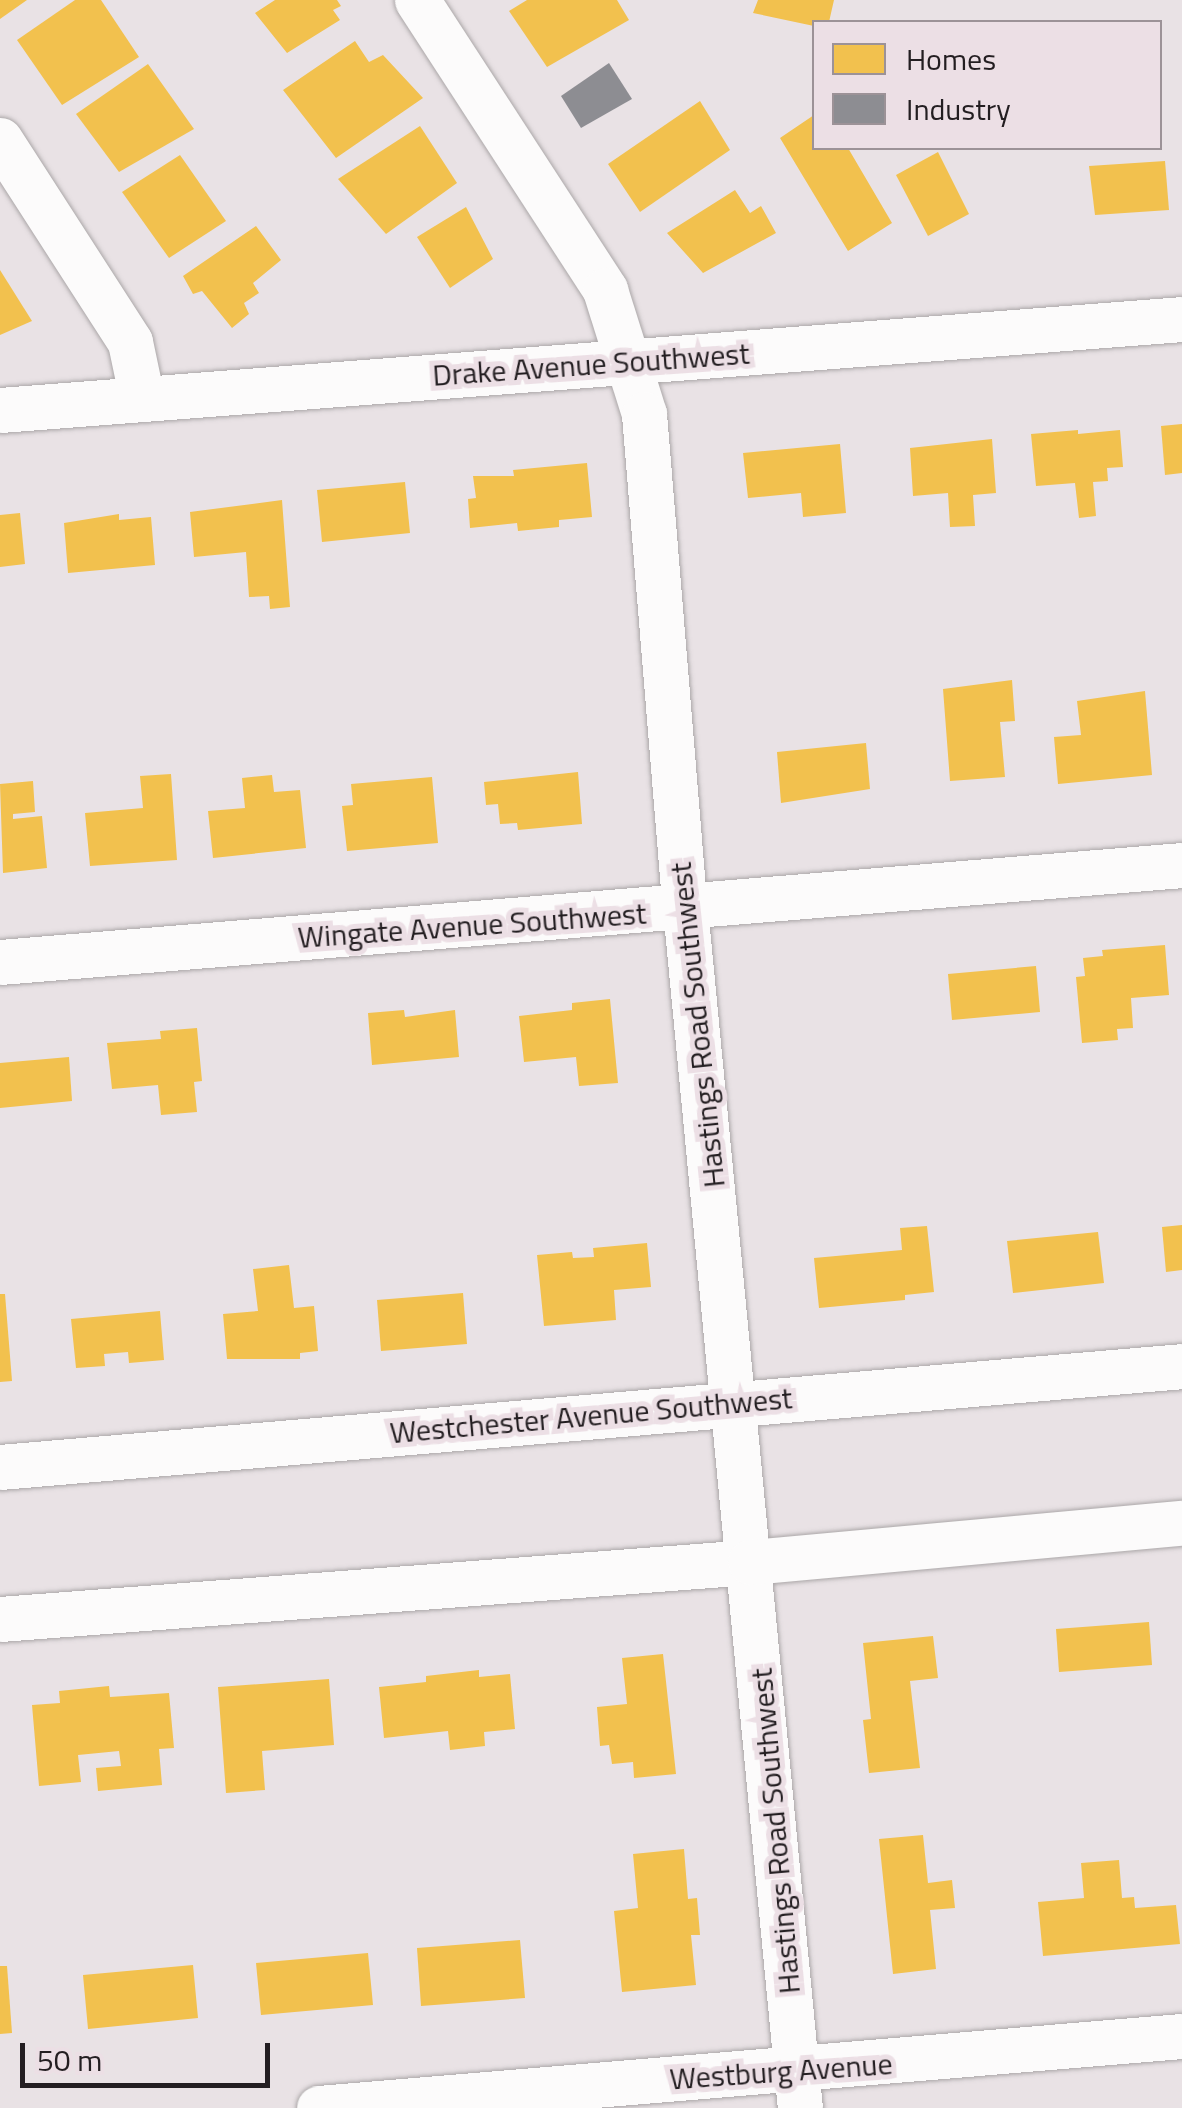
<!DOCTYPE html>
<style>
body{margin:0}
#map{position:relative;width:1182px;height:2108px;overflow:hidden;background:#e9e2e5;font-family:"Titillium Web",sans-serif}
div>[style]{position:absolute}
.homes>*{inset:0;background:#f2c14e}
.industry>*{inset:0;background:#8d8d92}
.roads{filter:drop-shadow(0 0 2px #aba7a8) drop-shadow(0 0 2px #aba7a8)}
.minor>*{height:45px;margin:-22.5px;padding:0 22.5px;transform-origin:22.5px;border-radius:22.5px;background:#fcfbfb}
span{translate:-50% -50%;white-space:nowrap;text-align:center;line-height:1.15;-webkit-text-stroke:10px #ecdfe5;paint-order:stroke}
.street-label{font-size:30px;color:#231e21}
.legend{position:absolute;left:812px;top:20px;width:350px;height:130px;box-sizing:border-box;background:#ecdfe5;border:2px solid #9c9297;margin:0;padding:12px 18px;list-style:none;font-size:30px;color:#231e21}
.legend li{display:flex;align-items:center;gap:20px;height:50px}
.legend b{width:50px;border:2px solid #9c9297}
.scale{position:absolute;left:20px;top:2043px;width:250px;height:45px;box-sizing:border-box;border:5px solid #231e21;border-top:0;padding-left:12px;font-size:30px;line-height:35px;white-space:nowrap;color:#231e21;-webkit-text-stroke:8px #ecdfe5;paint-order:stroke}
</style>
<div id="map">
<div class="homes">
<i style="clip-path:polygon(0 0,27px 0,0 19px)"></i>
<i style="clip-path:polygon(75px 0,101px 0,139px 57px,62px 105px,17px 40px)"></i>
<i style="clip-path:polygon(275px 0,337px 0,341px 6px,333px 10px,340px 20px,287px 53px,255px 13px)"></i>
<i style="clip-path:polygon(527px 0,617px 0,629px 20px,547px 67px,509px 11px)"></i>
<i style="clip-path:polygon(758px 0,834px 0,829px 22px,814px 22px,814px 26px,753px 13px)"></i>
<i style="clip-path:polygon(355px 41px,369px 62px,383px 55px,423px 98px,336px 158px,283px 90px)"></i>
<i style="clip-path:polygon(148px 64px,194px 129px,119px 172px,76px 114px)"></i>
<i style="clip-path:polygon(700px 101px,730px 150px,640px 212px,608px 164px)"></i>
<i style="clip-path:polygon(814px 115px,814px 148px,848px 148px,892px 223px,848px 251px,780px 138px)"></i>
<i style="clip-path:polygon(420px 126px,457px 183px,386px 234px,338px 179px)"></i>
<i style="clip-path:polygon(938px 152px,969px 214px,928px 236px,896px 175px)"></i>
<i style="clip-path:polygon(180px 155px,226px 221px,169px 258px,122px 192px)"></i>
<i style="clip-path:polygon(1165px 161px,1169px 210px,1095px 215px,1089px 166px)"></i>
<i style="clip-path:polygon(735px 190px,750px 213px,761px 206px,776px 233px,703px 273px,667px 233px)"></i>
<i style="clip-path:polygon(466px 207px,493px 259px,450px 288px,417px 237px)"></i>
<i style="clip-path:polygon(256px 226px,281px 260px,253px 283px,259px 293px,244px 303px,249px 314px,232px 328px,202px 291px,193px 294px,183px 276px)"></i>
<i style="clip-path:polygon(0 270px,32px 321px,0 335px)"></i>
<i style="clip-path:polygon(1182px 424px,1182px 473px,1165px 475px,1161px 426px)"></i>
<i style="clip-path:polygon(1078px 430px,1078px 434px,1120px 430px,1123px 467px,1107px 468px,1108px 481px,1093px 482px,1096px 516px,1079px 518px,1075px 483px,1036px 486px,1031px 434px)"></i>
<i style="clip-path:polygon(992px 439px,996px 493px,973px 495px,975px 526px,950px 527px,948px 493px,913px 496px,910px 448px)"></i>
<i style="clip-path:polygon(840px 444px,846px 513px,803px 517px,801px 493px,748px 498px,743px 453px)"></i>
<i style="clip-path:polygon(587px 463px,592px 517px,559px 520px,559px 527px,518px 531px,517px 523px,470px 528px,468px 499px,476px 498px,473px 476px,514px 476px,513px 470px)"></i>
<i style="clip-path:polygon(405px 482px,410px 533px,322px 542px,317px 490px)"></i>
<i style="clip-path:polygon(282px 500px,290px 607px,270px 609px,269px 596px,249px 597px,246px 552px,194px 557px,190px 512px)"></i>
<i style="clip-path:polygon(20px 513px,25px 564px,0 567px,0 515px)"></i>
<i style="clip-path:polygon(119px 514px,119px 520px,151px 517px,155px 565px,68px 573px,64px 523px)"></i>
<i style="clip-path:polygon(1012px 680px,1015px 721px,1000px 722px,1005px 777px,950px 781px,943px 689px)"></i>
<i style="clip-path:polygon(1145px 691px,1152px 775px,1058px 784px,1054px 737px,1081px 735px,1077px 701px)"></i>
<i style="clip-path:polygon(866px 743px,870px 789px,781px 803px,777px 752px)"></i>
<i style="clip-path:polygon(578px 772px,582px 824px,518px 830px,517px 823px,500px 824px,498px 804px,486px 805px,484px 782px)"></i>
<i style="clip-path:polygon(171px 774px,177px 860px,90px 866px,85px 813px,143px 808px,140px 776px)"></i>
<i style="clip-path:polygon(272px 775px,274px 792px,300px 790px,306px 848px,213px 858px,208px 811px,245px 808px,242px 778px)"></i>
<i style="clip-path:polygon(432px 777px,438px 843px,347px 851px,342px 806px,353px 805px,351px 784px)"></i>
<i style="clip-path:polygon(33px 781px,35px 812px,13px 814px,13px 819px,42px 816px,47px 868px,3px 873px,0 784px)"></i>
<i style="clip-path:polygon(1165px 945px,1169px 995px,1131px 998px,1133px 1028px,1117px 1029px,1118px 1040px,1082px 1043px,1076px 977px,1085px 976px,1083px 958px,1103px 956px,1102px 950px)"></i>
<i style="clip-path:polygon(1036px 966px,1040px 1012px,952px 1020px,948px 974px)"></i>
<i style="clip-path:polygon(610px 999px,618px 1083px,579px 1086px,576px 1057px,524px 1062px,519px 1016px,572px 1010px,572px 1003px)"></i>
<i style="clip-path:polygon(404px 1010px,405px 1017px,455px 1010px,459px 1057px,372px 1065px,368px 1013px)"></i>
<i style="clip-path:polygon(197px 1028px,202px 1081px,194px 1082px,197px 1112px,161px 1115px,158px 1085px,112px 1089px,107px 1043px,161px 1039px,160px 1031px)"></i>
<i style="clip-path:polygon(69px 1057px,72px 1101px,0 1108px,0 1063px)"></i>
<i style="clip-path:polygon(1182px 1225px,1182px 1270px,1166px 1272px,1162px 1227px)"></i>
<i style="clip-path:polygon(927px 1226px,934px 1292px,905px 1295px,905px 1300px,819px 1308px,814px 1258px,902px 1250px,900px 1228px)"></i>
<i style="clip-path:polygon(1098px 1232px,1104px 1283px,1013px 1293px,1007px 1241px)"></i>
<i style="clip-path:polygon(647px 1243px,651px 1287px,614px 1290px,616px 1320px,544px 1326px,537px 1255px,572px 1252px,573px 1258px,594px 1257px,593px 1248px)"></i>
<i style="clip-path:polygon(289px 1265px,294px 1308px,314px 1306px,318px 1351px,300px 1353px,300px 1359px,227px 1359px,223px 1314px,258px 1311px,253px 1269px)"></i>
<i style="clip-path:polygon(463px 1293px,467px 1344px,381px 1351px,377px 1300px)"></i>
<i style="clip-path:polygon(0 1294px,5px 1294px,12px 1381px,0 1382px)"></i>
<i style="clip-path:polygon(160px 1311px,164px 1360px,129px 1363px,128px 1352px,104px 1354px,105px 1366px,76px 1368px,71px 1319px)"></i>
<i style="clip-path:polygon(1149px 1622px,1152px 1665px,1059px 1672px,1056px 1629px)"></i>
<i style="clip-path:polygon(933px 1636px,938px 1678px,910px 1681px,920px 1768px,869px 1773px,863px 1720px,871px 1719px,863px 1643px)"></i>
<i style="clip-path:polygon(663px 1654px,676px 1774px,634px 1778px,633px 1762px,612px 1764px,609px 1745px,600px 1746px,597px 1707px,627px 1704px,622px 1658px)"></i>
<i style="clip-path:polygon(479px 1670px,479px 1677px,510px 1674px,515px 1729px,484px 1732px,485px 1746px,450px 1750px,448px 1731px,384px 1738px,379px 1687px,426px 1682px,426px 1676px)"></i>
<i style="clip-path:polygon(329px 1679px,334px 1745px,262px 1751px,265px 1790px,226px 1793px,218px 1687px)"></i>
<i style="clip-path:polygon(109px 1686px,110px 1697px,169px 1693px,174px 1748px,159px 1749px,162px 1785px,98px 1791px,96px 1768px,121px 1766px,119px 1751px,78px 1755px,81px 1782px,39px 1786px,32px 1705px,60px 1703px,59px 1691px)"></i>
<i style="clip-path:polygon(923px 1835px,928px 1883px,952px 1880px,955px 1908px,930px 1910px,936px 1969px,893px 1974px,879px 1839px)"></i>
<i style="clip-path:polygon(684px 1849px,688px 1899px,697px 1898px,700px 1935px,691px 1935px,696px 1985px,622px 1992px,614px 1911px,638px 1908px,633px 1854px)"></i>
<i style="clip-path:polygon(1119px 1860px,1122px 1898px,1134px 1897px,1135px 1908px,1176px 1905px,1180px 1944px,1043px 1956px,1038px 1902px,1084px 1898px,1081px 1863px)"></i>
<i style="clip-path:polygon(520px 1940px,525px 1998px,421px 2006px,417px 1948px)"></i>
<i style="clip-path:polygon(368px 1953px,373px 2005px,261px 2015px,256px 1963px)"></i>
<i style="clip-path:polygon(193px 1965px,198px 2018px,88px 2029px,83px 1975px)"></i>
<i style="clip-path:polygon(0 1966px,7px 1966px,12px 2033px,0 2034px)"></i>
</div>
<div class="industry">
<i style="clip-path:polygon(609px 63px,632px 99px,581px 128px,561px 96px)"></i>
</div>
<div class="roads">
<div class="minor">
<i style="left:417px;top:0;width:346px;rotate:57deg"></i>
<i style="left:605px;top:290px;width:130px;rotate:72.5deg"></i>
<i style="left:644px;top:414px;width:496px;rotate:85.3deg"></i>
<i style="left:685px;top:908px;width:1205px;rotate:84.53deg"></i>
<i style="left:0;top:140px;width:240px;rotate:57.2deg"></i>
<i style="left:130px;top:342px;width:58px;rotate:78.1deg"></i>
<i style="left:0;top:410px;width:1185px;rotate:-4.4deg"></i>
<i style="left:0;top:962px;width:1186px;rotate:-4.69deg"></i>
<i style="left:0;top:1467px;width:1186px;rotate:-4.88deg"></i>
<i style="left:0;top:1619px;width:752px;rotate:-4.35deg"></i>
<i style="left:750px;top:1562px;width:434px;rotate:-5.2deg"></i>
<i style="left:319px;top:2108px;width:866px;rotate:-4.77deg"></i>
</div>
</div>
<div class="street-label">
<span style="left:591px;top:364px;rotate:-4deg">Drake Avenue Southwest</span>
<span style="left:472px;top:925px;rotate:-4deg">Wingate Avenue Southwest</span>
<span style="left:697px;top:1025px;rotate:-96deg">Hastings Road Southwest</span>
<span style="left:591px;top:1415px;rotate:-5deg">Westchester Avenue Southwest</span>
<span style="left:775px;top:1831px;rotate:-95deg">Hastings Road Southwest</span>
<span style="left:781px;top:2071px;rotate:-4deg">Westburg Avenue</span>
</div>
<ul class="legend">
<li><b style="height:28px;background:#f2c14e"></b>Homes</li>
<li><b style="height:28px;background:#8d8d92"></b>Industry</li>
</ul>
<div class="scale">50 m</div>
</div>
